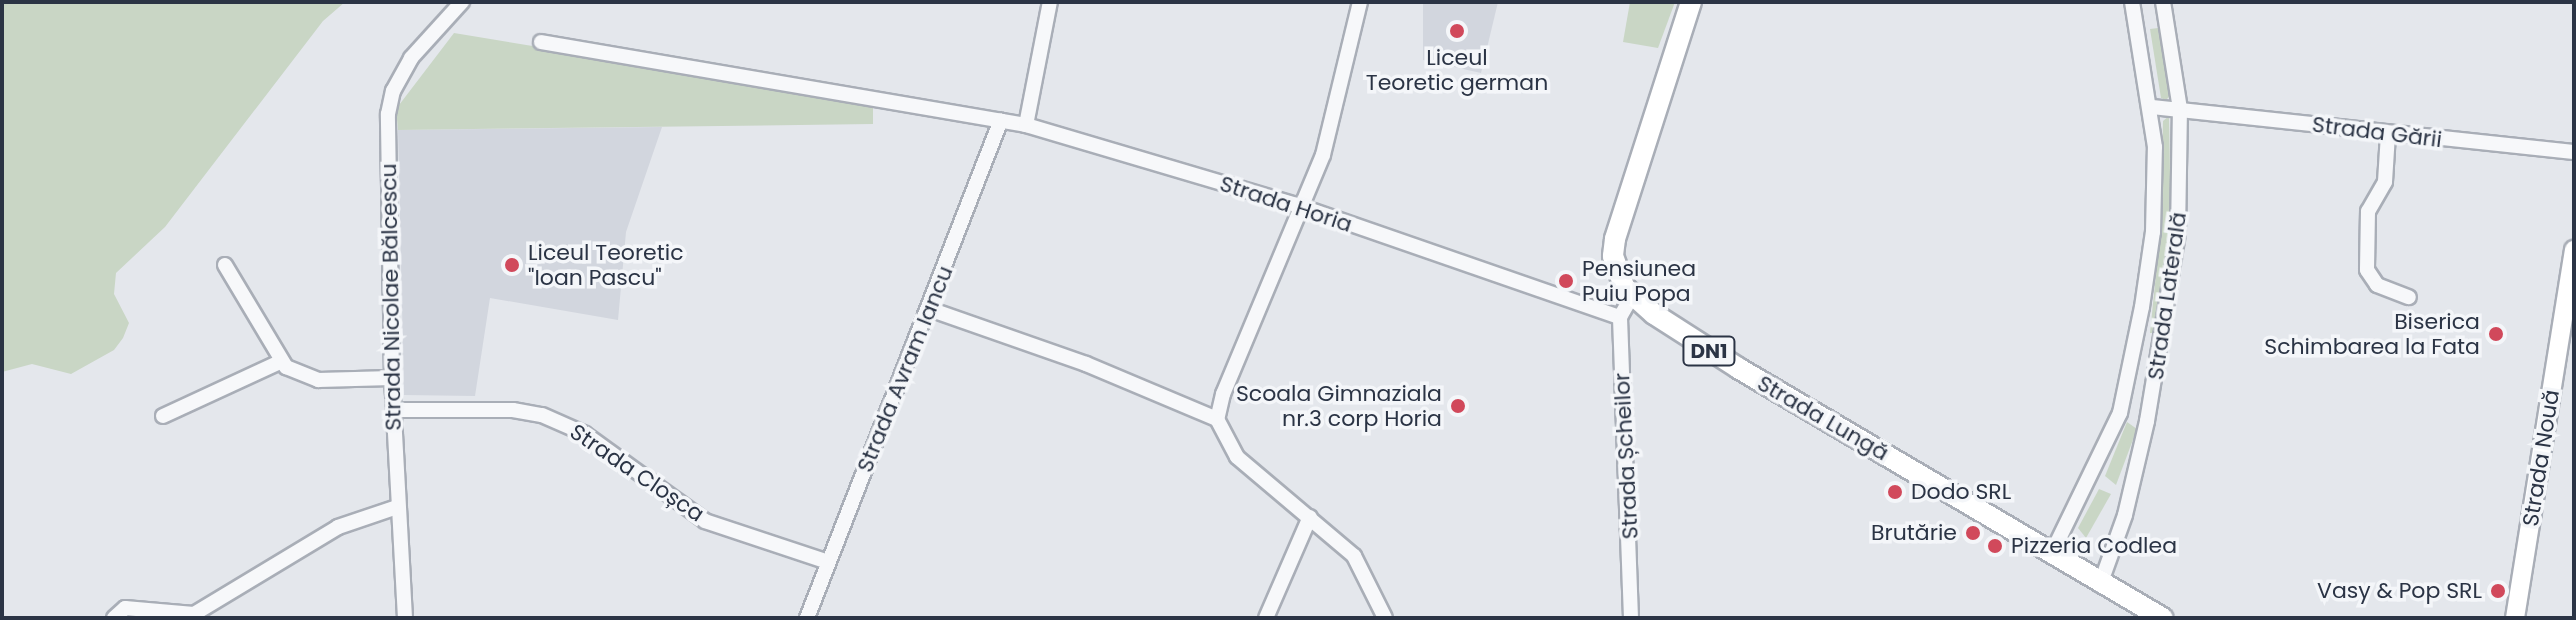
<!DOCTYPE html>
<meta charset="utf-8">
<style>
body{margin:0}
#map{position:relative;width:2576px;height:620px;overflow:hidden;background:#e4e7ec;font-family:Poppins,sans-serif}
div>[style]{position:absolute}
.built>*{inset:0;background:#d2d6de}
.green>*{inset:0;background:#c9d6c5}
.roads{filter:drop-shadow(2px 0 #a9aeb7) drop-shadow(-2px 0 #a9aeb7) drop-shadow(0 2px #a9aeb7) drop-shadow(0 -2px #a9aeb7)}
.minor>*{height:14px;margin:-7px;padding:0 7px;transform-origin:7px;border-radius:7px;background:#f7f8fa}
.major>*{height:18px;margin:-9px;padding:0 9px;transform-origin:9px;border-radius:9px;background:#fff}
.highway>*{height:20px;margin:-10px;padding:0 10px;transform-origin:10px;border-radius:10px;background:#fff}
.dots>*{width:22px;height:22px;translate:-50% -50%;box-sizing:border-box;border:4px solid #f4f6f9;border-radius:50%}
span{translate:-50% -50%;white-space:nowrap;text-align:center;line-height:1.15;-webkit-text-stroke:7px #f4f6f9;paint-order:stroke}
.shield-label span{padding:2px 6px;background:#f4f6f9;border:2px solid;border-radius:6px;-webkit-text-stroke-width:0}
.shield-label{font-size:20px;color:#2b3445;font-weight:700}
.poi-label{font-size:22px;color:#2b3445}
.left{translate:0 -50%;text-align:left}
.right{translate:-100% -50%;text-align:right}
.street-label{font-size:22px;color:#2b3445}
.frame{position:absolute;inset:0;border:4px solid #2b3445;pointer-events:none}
</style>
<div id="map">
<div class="built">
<i style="clip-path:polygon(1423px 2px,1498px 2px,1481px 73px,1423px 60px)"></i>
<i style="clip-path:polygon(662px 127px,626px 232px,618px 320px,490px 298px,475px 396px,404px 395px,398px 130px)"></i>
</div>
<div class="green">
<i style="clip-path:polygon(2px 2px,345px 2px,323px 21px,165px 227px,116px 273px,114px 294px,129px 323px,123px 338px,114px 350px,71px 374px,32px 364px,2px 372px)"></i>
<i style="clip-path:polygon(1630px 2px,1675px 2px,1658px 48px,1623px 42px)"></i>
<i style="clip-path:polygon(2158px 28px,2170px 96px,2166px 100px,2161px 98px,2150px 29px)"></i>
<i style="clip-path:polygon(454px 33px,873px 102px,873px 124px,398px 130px,396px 109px)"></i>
<i style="clip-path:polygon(2169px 116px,2171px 228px,2157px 333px,2150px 333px,2161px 225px,2163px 121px)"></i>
<i style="clip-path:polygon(2127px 422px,2137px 429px,2116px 485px,2105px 476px)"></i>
<i style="clip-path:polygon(2099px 489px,2111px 494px,2086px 538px,2078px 528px)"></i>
</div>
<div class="roads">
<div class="minor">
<i style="left:1360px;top:2px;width:157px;rotate:103.6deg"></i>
<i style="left:1323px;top:155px;width:259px;rotate:112.7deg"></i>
<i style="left:1223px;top:394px;width:26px;rotate:103deg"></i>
<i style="left:1217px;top:419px;width:43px;rotate:62.2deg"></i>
<i style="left:1237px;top:457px;width:153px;rotate:40.2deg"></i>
<i style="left:1354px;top:556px;width:69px;rotate:63.4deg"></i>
<i style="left:541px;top:42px;width:492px;rotate:9.7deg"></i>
<i style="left:1026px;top:125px;width:282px;rotate:16.5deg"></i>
<i style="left:1296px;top:205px;width:343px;rotate:19.1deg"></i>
<i style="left:2152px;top:107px;width:424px;rotate:6.1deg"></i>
<i style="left:1026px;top:125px;width:125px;rotate:-79deg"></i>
<i style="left:2388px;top:134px;width:48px;rotate:93.6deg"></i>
<i style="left:2385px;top:182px;width:34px;rotate:120deg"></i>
<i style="left:2368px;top:211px;width:59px;rotate:91deg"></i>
<i style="left:2367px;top:270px;width:18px;rotate:56deg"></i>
<i style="left:2377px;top:285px;width:34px;rotate:21deg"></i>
<i style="left:225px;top:265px;width:119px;rotate:59.1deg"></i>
<i style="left:286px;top:367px;width:35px;rotate:22deg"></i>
<i style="left:318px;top:380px;width:74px;rotate:-1.5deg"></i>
<i style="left:929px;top:309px;width:166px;rotate:19.3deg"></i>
<i style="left:1086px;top:364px;width:142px;rotate:22.8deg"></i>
<i style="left:394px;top:410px;width:119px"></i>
<i style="left:513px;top:410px;width:29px;rotate:10deg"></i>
<i style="left:542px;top:415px;width:47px;rotate:23.8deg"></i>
<i style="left:585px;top:434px;width:148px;rotate:35.9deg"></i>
<i style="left:705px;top:521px;width:130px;rotate:18.4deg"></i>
<i style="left:163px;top:416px;width:129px;rotate:-24.8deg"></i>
<i style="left:2052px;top:553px;width:156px;rotate:-64.1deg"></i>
<i style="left:2120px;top:413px;width:108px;rotate:-78.3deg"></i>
<i style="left:2142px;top:307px;width:76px;rotate:-81.7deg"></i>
<i style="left:2153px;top:232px;width:85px;rotate:-88.7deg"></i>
<i style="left:2155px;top:147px;width:147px;rotate:-99deg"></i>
<i style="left:2100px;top:585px;width:74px;rotate:-70.3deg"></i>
<i style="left:2125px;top:515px;width:97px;rotate:-76.8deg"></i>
<i style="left:2147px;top:421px;width:190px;rotate:-80.6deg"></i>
<i style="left:2178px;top:234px;width:125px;rotate:-89.1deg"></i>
<i style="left:2180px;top:109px;width:108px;rotate:-99deg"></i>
<i style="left:114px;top:618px;width:15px;rotate:-42deg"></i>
<i style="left:125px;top:608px;width:69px;rotate:5deg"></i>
<i style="left:194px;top:614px;width:168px;rotate:-31.1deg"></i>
<i style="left:338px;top:527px;width:62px;rotate:-18.7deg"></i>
<i style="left:405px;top:618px;width:240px;rotate:-93.1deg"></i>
<i style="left:392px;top:378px;width:264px;rotate:-90.9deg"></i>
<i style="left:388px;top:114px;width:24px;rotate:-78deg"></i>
<i style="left:393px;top:91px;width:38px;rotate:-61deg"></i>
<i style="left:411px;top:58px;width:76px;rotate:-47.7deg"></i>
<i style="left:807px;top:618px;width:534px;rotate:-68.72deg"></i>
<i style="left:1266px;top:618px;width:110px;rotate:-66.5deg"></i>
<i style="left:1631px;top:618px;width:301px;rotate:-92.1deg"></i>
<i style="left:1620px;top:317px;width:24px;rotate:-60deg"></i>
</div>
<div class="major">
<i style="left:2515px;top:618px;width:373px;rotate:-80.9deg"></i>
</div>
<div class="highway">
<i style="left:1691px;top:2px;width:249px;rotate:107.8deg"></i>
<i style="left:1615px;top:239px;width:17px;rotate:97deg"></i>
<i style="left:1613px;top:256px;width:33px;rotate:70deg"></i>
<i style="left:1624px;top:287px;width:40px;rotate:42deg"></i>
<i style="left:1654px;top:314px;width:100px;rotate:32.7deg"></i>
<i style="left:1738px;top:368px;width:493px;rotate:30.5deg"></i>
</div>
</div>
<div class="dots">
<i style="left:1457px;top:31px;background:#d1495b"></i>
<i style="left:512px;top:265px;background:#d1495b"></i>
<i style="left:1566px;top:281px;background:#d1495b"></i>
<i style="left:2496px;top:334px;background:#d1495b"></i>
<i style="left:1458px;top:406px;background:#d1495b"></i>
<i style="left:1895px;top:492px;background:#d1495b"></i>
<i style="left:1973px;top:533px;background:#d1495b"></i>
<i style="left:1995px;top:546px;background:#d1495b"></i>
<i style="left:2498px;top:591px;background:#d1495b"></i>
</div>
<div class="shield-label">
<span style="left:1709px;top:351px">DN1</span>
</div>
<div class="poi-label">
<span style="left:1457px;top:70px">Liceul<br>Teoretic german</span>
<span class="left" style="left:528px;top:265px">Liceul Teoretic<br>"Ioan Pascu"</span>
<span class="left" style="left:1582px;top:281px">Pensiunea<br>Puiu Popa</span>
<span class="right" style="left:2480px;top:334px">Biserica<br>Schimbarea la Fata</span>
<span class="right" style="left:1442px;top:406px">Scoala Gimnaziala<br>nr.3 corp Horia</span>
<span class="left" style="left:1911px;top:492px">Dodo SRL</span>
<span class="right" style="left:1957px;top:533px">Brutărie</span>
<span class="left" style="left:2011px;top:546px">Pizzeria Codlea</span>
<span class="right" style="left:2482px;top:591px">Vasy &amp; Pop SRL</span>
</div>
<div class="street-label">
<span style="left:2377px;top:132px;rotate:7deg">Strada Gării</span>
<span style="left:1286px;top:204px;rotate:18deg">Strada Horia</span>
<span style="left:2167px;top:296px;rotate:-82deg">Strada Laterală</span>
<span style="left:391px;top:297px;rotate:-91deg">Strada Nicolae Bălcescu</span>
<span style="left:905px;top:369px;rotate:-68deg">Strada Avram Iancu</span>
<span style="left:1823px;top:418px;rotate:30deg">Strada Lungă</span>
<span style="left:1626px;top:456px;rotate:-93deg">Strada Șcheilor</span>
<span style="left:2541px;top:458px;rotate:-81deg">Strada Nouă</span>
<span style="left:637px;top:473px;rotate:34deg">Strada Cloșca</span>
</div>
<div class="frame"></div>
</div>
